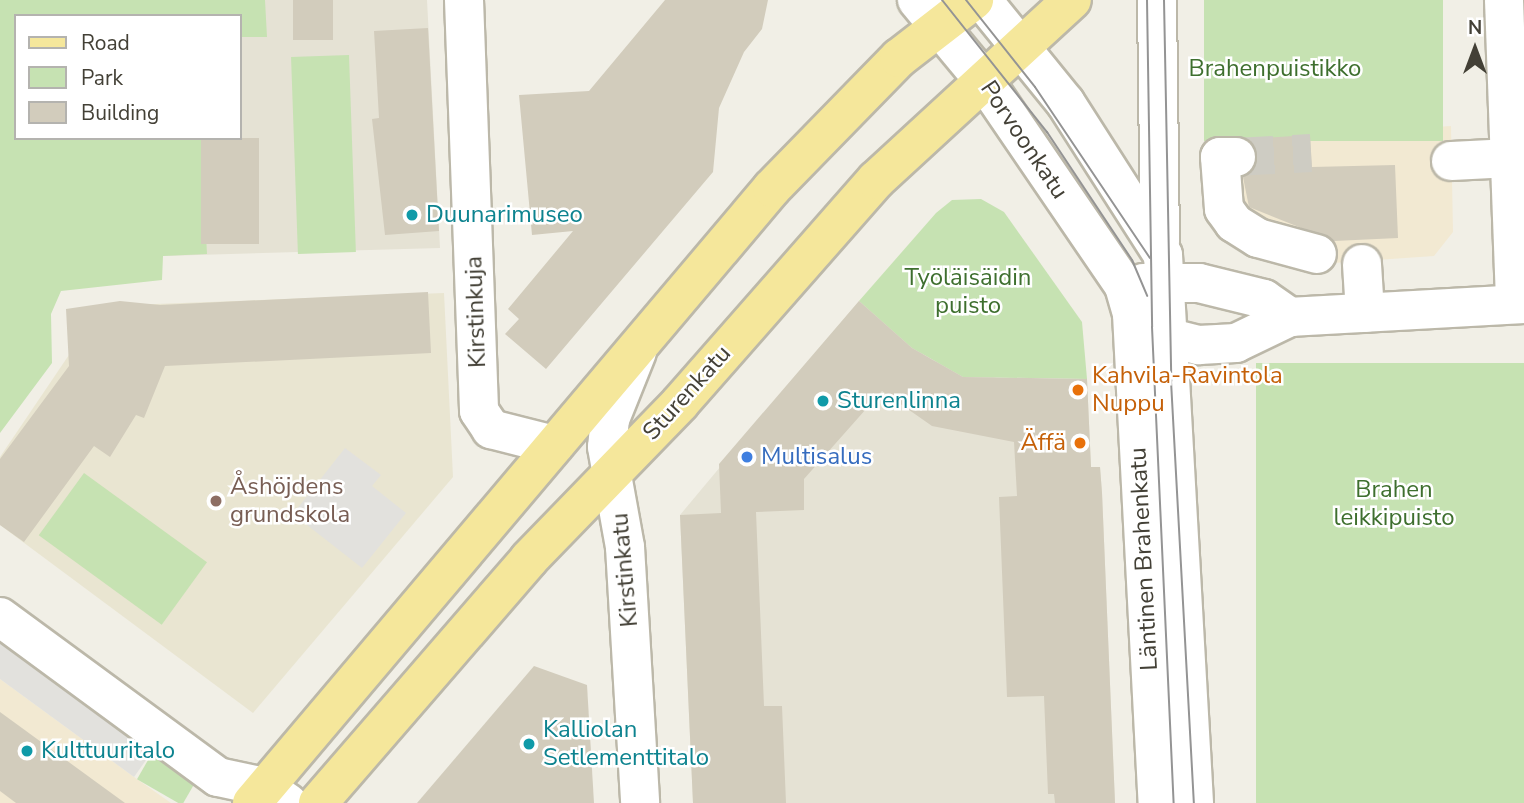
<!DOCTYPE html>
<meta charset="utf-8">
<style>
body{margin:0}
#map{position:relative;width:1524px;height:803px;overflow:hidden;background:#f1efe6;font-family:"Nunito Sans",sans-serif}
div>[style]{position:absolute}
.residential>*{inset:0;background:#e5e2d4}
.commercial>*{inset:0;background:#f2e9d2}
.education>*{inset:0;background:#e9e5d1}
.green>*{inset:0;background:#c6e2b2;transform-origin:0 0}
.parking>*{inset:0;background:#e2e1dd}
.building>*{inset:0;background:#d2ccbc;transform-origin:0 0}
.minor-tunnel>*{height:38px;margin-top:-19px;transform-origin:0;background:repeating-linear-gradient(90deg,#ceccc3 0 38px,transparent 0 57px)}
.roads{filter:drop-shadow(2px 0 #bcb8a9) drop-shadow(-2px 0 #bcb8a9) drop-shadow(0 2px #bcb8a9) drop-shadow(0 -2px #bcb8a9)}
.minor>*{height:38px;margin:-19px;padding:0 19px;transform-origin:19px;border-radius:19px;background:#fff}
.major>*{height:38px;margin:-19px;padding:0 19px;transform-origin:19px;border-radius:19px;background:#f5e79b}
.tram>*{height:2px;margin:-1px;padding:0 1px;transform-origin:1px;border-radius:1px;background:#949494}
.dots>*{width:19px;height:19px;translate:-50% -50%;box-sizing:border-box;border:4px solid #fff;border-radius:50%}
span{translate:-50% -50%;white-space:nowrap;text-align:center;line-height:1.15;-webkit-text-stroke:5px #fff;paint-order:stroke}
.park-label{font-size:24px;color:#3e6f2e}
.street-label{font-size:24px;color:#434036}
.culture-label{font-size:24px;color:#0d838f}
.left{translate:0 -50%;text-align:left}
.food-label{font-size:24px;color:#c56008}
.right{translate:-100% -50%;text-align:right}
.shop-label{font-size:24px;color:#366cbe}
.education-label{font-size:24px;color:#785e54}
.legend{position:absolute;left:14px;top:14px;width:228px;height:126px;box-sizing:border-box;background:#fff;border:2px solid #b4b3af;margin:0;padding:9px 12px;list-style:none;font-size:21px;color:#434036}
.legend li{display:flex;align-items:center;gap:14px;height:35px}
.legend b{width:35px;border:2px solid #b4b3af}
.north{position:absolute;left:1440px;top:14px;width:70px;height:70px;-webkit-text-stroke:5px #fff;paint-order:stroke;rotate:0deg;font-size:19px;font-weight:700;line-height:28px;text-align:center;color:#434036}
.north::after{content:'';display:block;margin:auto;width:24px;height:32px;background:#434036;clip-path:polygon(50% 0,100% 100%,50% 72%,0 100%)}
</style>
<div id="map">
<div class="residential">
<i style="clip-path:polygon(151px 0,427px 0,440px 248px,163px 256px,157px 138px,240px 138px,240px 16px)"></i>
<i style="clip-path:polygon(859px 301px,930px 360px,1012px 382px,1087px 379px,1091px 467px,1100px 467px,1102px 492px,1115px 803px,693px 803px,680px 515px)"></i>
</div>
<div class="commercial">
<i style="clip-path:polygon(1451px 126px,1453px 232px,1434px 256px,1304px 265px,1209px 214px,1205px 141px)"></i>
<i style="clip-path:polygon(0 679px,134px 777px,171px 803px,0 803px)"></i>
</div>
<div class="education">
<i style="clip-path:polygon(444px 293px,453px 477px,253px 713px,0 525px,0 457px,102px 306px)"></i>
</div>
<div class="green">
<i style="clip-path:polygon(0 0,265px 0,267px 37px,240px 37px,240px 16px,16px 16px,16px 138px,201px 138px,207px 254px,163px 256px,162px 280px,61px 291px,51px 314px,52px 363px,0 433px)"></i>
<i style="left:1204px;top:0;width:239px;height:141px"></i>
<i style="left:349px;top:55px;width:197px;height:58px;rotate:88deg"></i>
<i style="clip-path:polygon(981px 199px,1004px 212px,1082px 322px,1087px 379px,963px 377px,912px 348px,859px 301px,936px 213px,952px 200px)"></i>
<i style="left:1524px;top:363px;width:440px;height:268px;rotate:90deg"></i>
<i style="left:84px;top:473px;width:152px;height:77px;rotate:36deg"></i>
<i style="left:155px;top:748px;width:52px;height:36px;rotate:30deg"></i>
</div>
<div class="parking">
<i style="clip-path:polygon(345px 448px,381px 475px,372px 486px,406px 513px,362px 568px,293px 514px)"></i>
<i style="clip-path:polygon(0 617px,163px 736px,134px 777px,0 679px)"></i>
</div>
<div class="building">
<i style="left:293px;top:0;width:40px;height:40px"></i>
<i style="clip-path:polygon(665px 0,768px 0,762px 29px,744px 52px,719px 108px,713px 172px,546px 369px,505px 334px,519px 319px,508px 309px,573px 231px,532px 235px,519px 95px,589px 91px)"></i>
<i style="clip-path:polygon(428px 28px,439px 231px,385px 235px,372px 119px,379px 118px,374px 31px)"></i>
<i style="clip-path:polygon(1310px 135px,1312px 167px,1395px 165px,1398px 238px,1334px 241px,1249px 207px,1243px 177px,1258px 156px,1248px 139px)"></i>
<i style="left:201px;top:138px;width:58px;height:106px"></i>
<i style="clip-path:polygon(428px 292px,431px 353px,165px 366px,144px 418px,136px 415px,110px 457px,94px 446px,24px 542px,0 525px,0 459px,69px 366px,66px 309px,120px 301px,160px 305px)"></i>
<i style="clip-path:polygon(859px 301px,912px 348px,963px 377px,1087px 379px,1091px 467px,1100px 467px,1102px 493px,1115px 803px,1055px 803px,1054px 794px,1048px 794px,1044px 696px,1007px 697px,999px 497px,1017px 496px,1014px 442px,932px 426px,882px 391px,804px 479px,804px 510px,756px 512px,764px 706px,782px 706px,786px 803px,693px 803px,680px 515px,721px 513px,719px 464px)"></i>
<i style="clip-path:polygon(534px 666px,587px 685px,594px 803px,417px 803px)"></i>
<i style="clip-path:polygon(0 712px,125px 803px,16px 803px,0 791px)"></i>
</div>
<div class="minor-tunnel">
<i style="left:1236px;top:157px;width:75px;rotate:-3.1deg"></i>
</div>
<div class="roads">
<div class="minor">
<i style="left:464px;top:0;width:411px;rotate:87.9deg"></i>
<i style="left:479px;top:411px;width:22px;rotate:56deg"></i>
<i style="left:491px;top:429px;width:65px;rotate:14.3deg"></i>
<i style="left:917px;top:0;width:107px;rotate:50.3deg"></i>
<i style="left:985px;top:82px;width:247px;rotate:55.7deg"></i>
<i style="left:1124px;top:286px;width:29px;rotate:74deg"></i>
<i style="left:1132px;top:314px;width:490px;rotate:87deg"></i>
<i style="left:982px;top:0;width:132px;rotate:50.9deg"></i>
<i style="left:1065px;top:102px;width:182px;rotate:57.4deg"></i>
<i style="left:1163px;top:255px;width:549px;rotate:86.76deg"></i>
<i style="left:1157px;top:0;width:242px;rotate:89.3deg"></i>
<i style="left:1504px;top:0;width:304px;rotate:87.9deg"></i>
<i style="left:1236px;top:157px;width:16px;rotate:180deg"></i>
<i style="left:1220px;top:157px;width:52px;rotate:85.6deg"></i>
<i style="left:1224px;top:209px;width:17px;rotate:54deg"></i>
<i style="left:1234px;top:223px;width:28px;rotate:32deg"></i>
<i style="left:1258px;top:238px;width:61px;rotate:15.2deg"></i>
<i style="left:1451px;top:161px;width:60px;rotate:-2.9deg"></i>
<i style="left:1362px;top:264px;width:49px;rotate:86.5deg"></i>
<i style="left:1143px;top:283px;width:56px"></i>
<i style="left:1199px;top:283px;width:67px;rotate:13.8deg"></i>
<i style="left:1264px;top:299px;width:32px;rotate:35deg"></i>
<i style="left:1149px;top:324px;width:25px;rotate:34deg"></i>
<i style="left:1170px;top:338px;width:30px;rotate:14deg"></i>
<i style="left:1199px;top:345px;width:37px;rotate:-3deg"></i>
<i style="left:1236px;top:343px;width:60px;rotate:-25.7deg"></i>
<i style="left:1290px;top:317px;width:234px;rotate:-3.2deg"></i>
<i style="left:637px;top:352px;width:72px;rotate:111.9deg"></i>
<i style="left:610px;top:419px;width:28px;rotate:96deg"></i>
<i style="left:607px;top:447px;width:102px;rotate:79.8deg"></i>
<i style="left:625px;top:547px;width:256px;rotate:86.6deg"></i>
<i style="left:0;top:617px;width:270px;rotate:36.3deg"></i>
<i style="left:218px;top:777px;width:48px;rotate:12deg"></i>
<i style="left:265px;top:787px;width:28px;rotate:35deg"></i>
</div>
<div class="major">
<i style="left:252px;top:803px;width:805px;rotate:-49.78deg"></i>
<i style="left:772px;top:188px;width:182px;rotate:-45.7deg"></i>
<i style="left:899px;top:58px;width:95px;rotate:-37.7deg"></i>
<i style="left:318px;top:803px;width:323px;rotate:-49.1deg"></i>
<i style="left:529px;top:559px;width:217px;rotate:-45.9deg"></i>
<i style="left:680px;top:403px;width:297px;rotate:-48.7deg"></i>
<i style="left:876px;top:180px;width:266px;rotate:-42.6deg"></i>
</div>
</div>
<div class="tram">
<i style="left:942px;top:0;width:169px;rotate:51.5deg"></i>
<i style="left:1047px;top:132px;width:154px;rotate:56.4deg"></i>
<i style="left:1132px;top:260px;width:39px;rotate:67deg"></i>
<i style="left:966px;top:0;width:111px;rotate:51.6deg"></i>
<i style="left:1035px;top:87px;width:206px;rotate:56.1deg"></i>
<i style="left:1147px;top:0;width:327px;rotate:89.1deg"></i>
<i style="left:1152px;top:327px;width:477px;rotate:87.4deg"></i>
<i style="left:1164px;top:0;width:381px;rotate:88.9deg"></i>
<i style="left:1171px;top:381px;width:423px;rotate:86.9deg"></i>
</div>
<div class="dots">
<i style="left:412px;top:215px;background:#0f9aa8"></i>
<i style="left:1078px;top:390px;background:#e8710a"></i>
<i style="left:823px;top:401px;background:#0f9aa8"></i>
<i style="left:1080px;top:443px;background:#e8710a"></i>
<i style="left:747px;top:457px;background:#3f7fe0"></i>
<i style="left:216px;top:501px;background:#8d6e63"></i>
<i style="left:529px;top:744px;background:#0f9aa8"></i>
<i style="left:27px;top:751px;background:#0f9aa8"></i>
</div>
<div class="park-label">
<span style="left:1275px;top:69px">Brahenpuistikko</span>
<span style="left:968px;top:292px">Työläisäidin<br>puisto</span>
<span style="left:1394px;top:504px">Brahen<br>leikkipuisto</span>
</div>
<div class="street-label">
<span style="left:1024px;top:140px;rotate:56deg">Porvoonkatu</span>
<span style="left:476px;top:312px;rotate:-92deg">Kirstinkuja</span>
<span style="left:687px;top:393px;rotate:-48deg">Sturenkatu</span>
<span style="left:1144px;top:559px;rotate:-93deg">Läntinen Brahenkatu</span>
<span style="left:625px;top:570px;rotate:-95deg">Kirstinkatu</span>
</div>
<div class="culture-label">
<span class="left" style="left:426px;top:215px">Duunarimuseo</span>
<span class="left" style="left:837px;top:401px">Sturenlinna</span>
<span class="left" style="left:543px;top:744px">Kalliolan<br>Setlementtitalo</span>
<span class="left" style="left:41px;top:751px">Kulttuuritalo</span>
</div>
<div class="food-label">
<span class="left" style="left:1092px;top:390px">Kahvila-Ravintola<br>Nuppu</span>
<span class="right" style="left:1066px;top:443px">Äffä</span>
</div>
<div class="shop-label">
<span class="left" style="left:761px;top:457px">Multisalus</span>
</div>
<div class="education-label">
<span class="left" style="left:230px;top:501px">Åshöjdens<br>grundskola</span>
</div>
<ul class="legend">
<li><b style="height:9px;background:#f5e79b"></b>Road</li>
<li><b style="height:19px;background:#c6e2b2"></b>Park</li>
<li><b style="height:19px;background:#d2ccbc"></b>Building</li>
</ul>
<div class="north">N</div>
</div>
